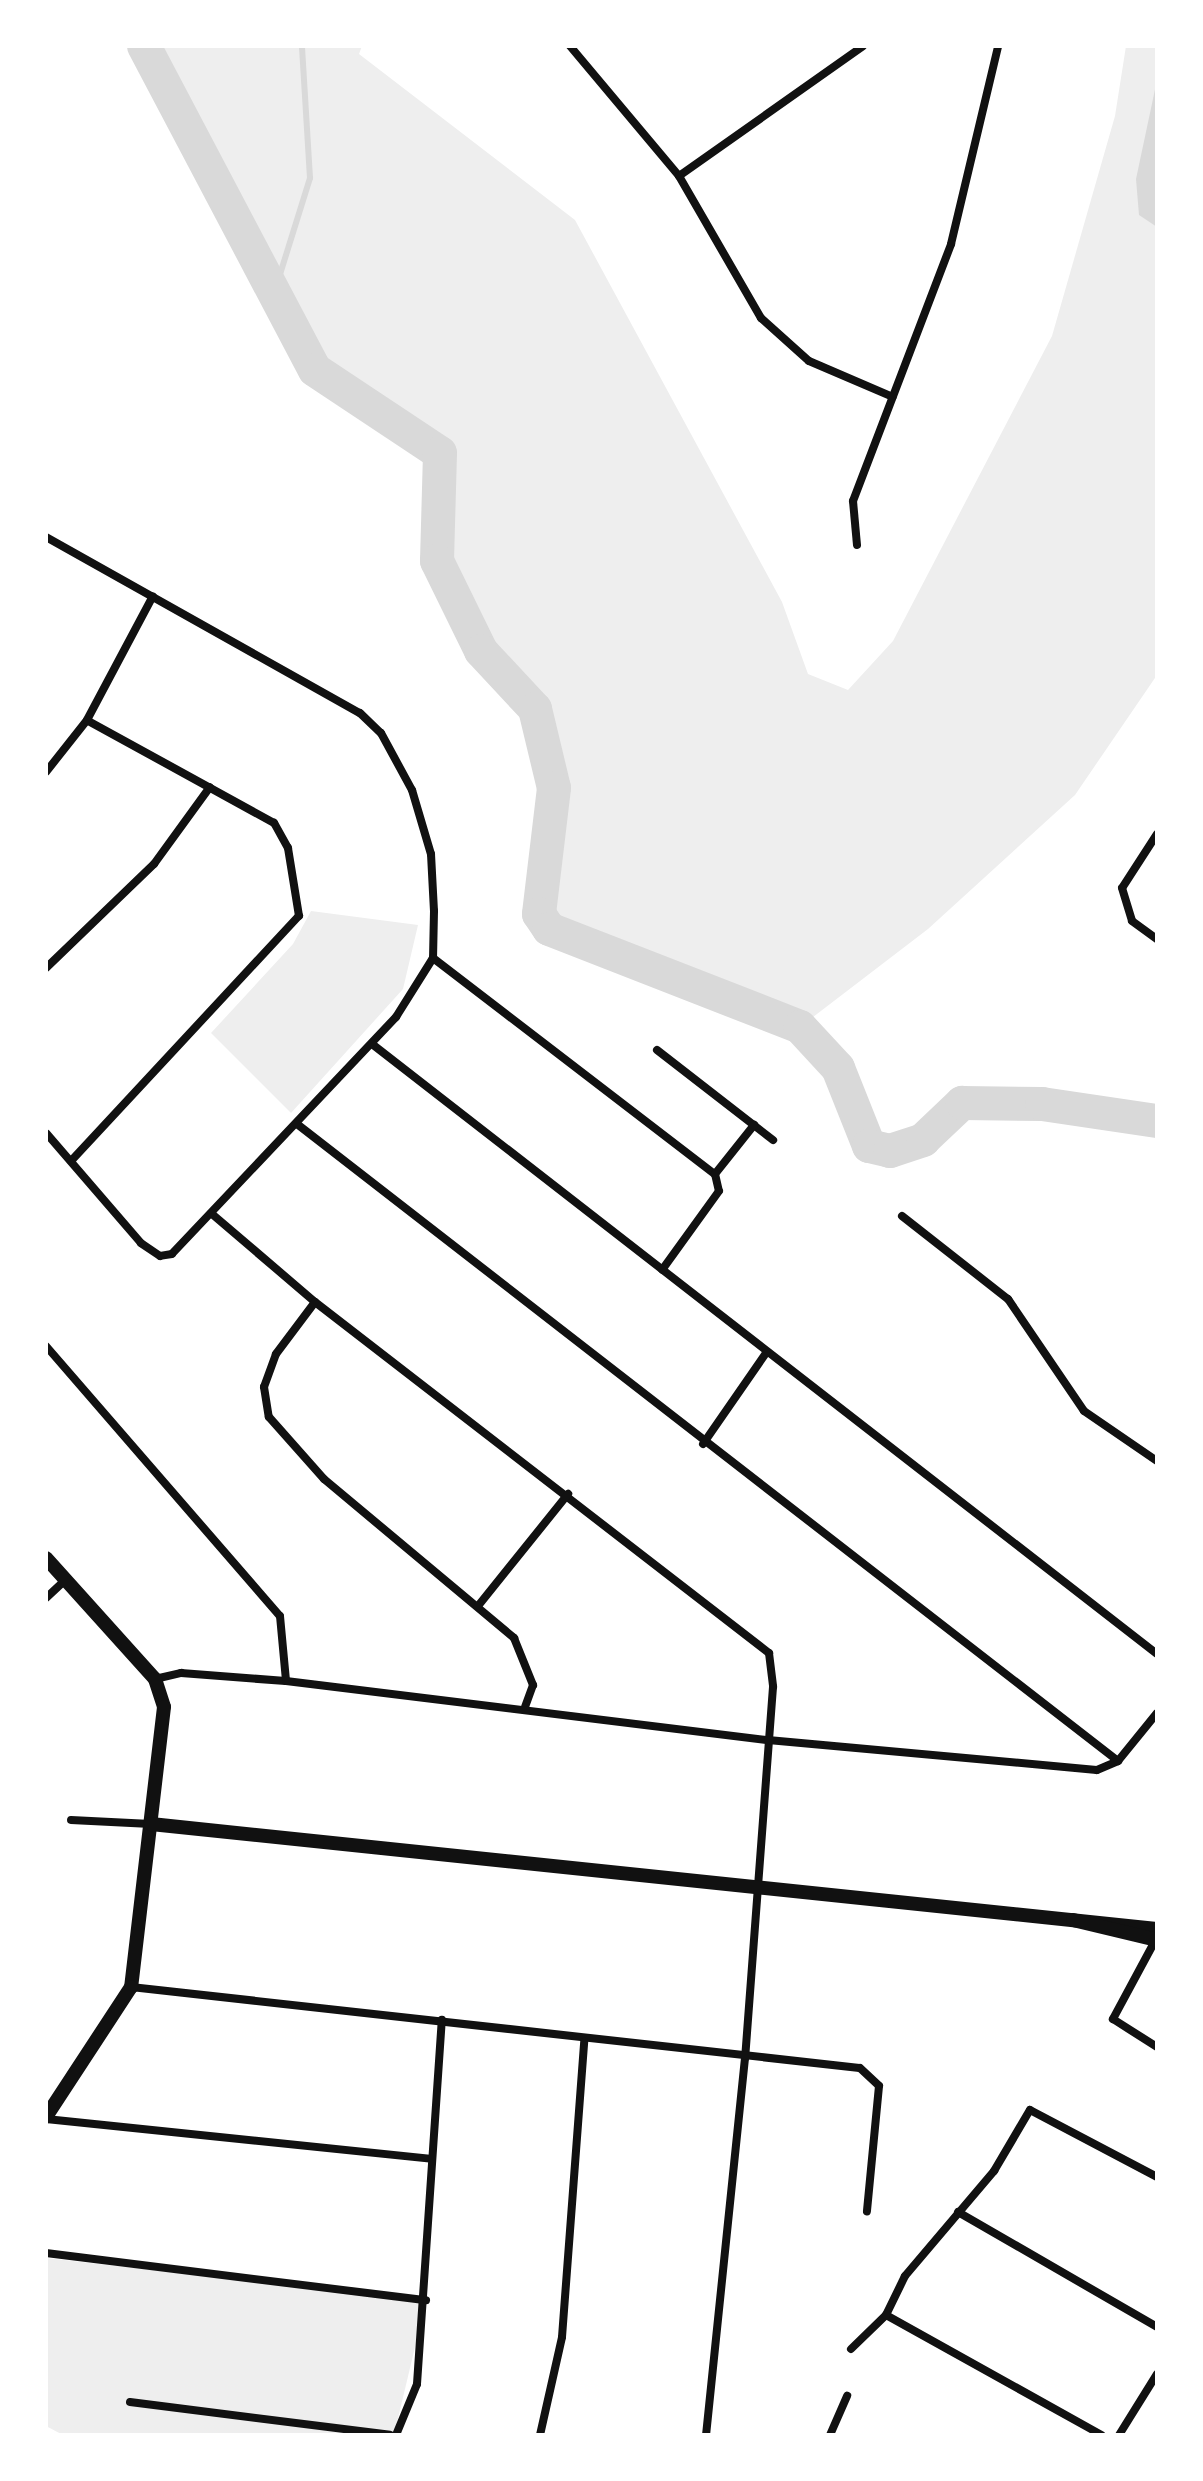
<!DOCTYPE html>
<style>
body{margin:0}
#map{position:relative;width:1203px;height:2481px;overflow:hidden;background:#fff;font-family:Rubik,sans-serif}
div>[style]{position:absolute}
.green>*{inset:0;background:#eee}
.water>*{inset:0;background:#d9d9d9}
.stream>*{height:6px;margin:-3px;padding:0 3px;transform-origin:3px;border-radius:3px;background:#d9d9d9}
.river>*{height:34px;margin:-17px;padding:0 17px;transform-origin:17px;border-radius:17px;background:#d9d9d9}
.minor>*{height:8px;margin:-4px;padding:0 4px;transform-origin:4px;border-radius:4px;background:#111}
.tertiary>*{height:14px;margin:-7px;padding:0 7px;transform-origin:7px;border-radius:7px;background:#111}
span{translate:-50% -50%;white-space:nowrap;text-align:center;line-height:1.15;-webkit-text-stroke:7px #fff;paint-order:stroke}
.frame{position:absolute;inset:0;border:48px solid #fff;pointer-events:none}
</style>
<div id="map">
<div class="green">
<i style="clip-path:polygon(144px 46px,362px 46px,359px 54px,575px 220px,782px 602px,808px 674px,848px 690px,893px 641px,1052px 336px,1115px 116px,1126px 46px,1157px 46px,1157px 675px,1075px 795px,928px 929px,800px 1027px,549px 929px,539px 914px,554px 788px,534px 709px,481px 651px,437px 561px,440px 453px,315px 370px)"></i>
<i style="clip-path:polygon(311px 911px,418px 925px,403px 989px,291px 1113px,211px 1033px,293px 944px)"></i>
<i style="clip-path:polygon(46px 2258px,426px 2301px,394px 2435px,63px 2435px,46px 2426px)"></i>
</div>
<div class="water">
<i style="clip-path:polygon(1157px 80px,1157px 227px,1139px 215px,1136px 179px)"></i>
</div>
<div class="stream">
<i style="left:272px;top:300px;width:128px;rotate:-72.7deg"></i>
<i style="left:310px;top:178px;width:132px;rotate:-93.5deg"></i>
</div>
<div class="river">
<i style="left:144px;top:46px;width:366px;rotate:62.2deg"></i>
<i style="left:315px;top:370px;width:150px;rotate:33.6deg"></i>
<i style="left:440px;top:453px;width:108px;rotate:91.6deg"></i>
<i style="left:437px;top:561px;width:100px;rotate:63.9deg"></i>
<i style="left:481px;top:651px;width:79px;rotate:47deg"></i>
<i style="left:535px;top:709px;width:81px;rotate:76.5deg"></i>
<i style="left:554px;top:788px;width:127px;rotate:96.8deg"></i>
<i style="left:539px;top:914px;width:18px;rotate:56deg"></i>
<i style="left:549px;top:929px;width:269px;rotate:21.3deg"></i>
<i style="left:800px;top:1027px;width:56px;rotate:47.2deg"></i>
<i style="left:838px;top:1068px;width:84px;rotate:68.3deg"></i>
<i style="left:869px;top:1146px;width:22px;rotate:13deg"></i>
<i style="left:890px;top:1151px;width:35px;rotate:-18deg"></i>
<i style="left:923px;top:1140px;width:54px;rotate:-43.5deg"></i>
<i style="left:962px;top:1103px;width:80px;rotate:0.7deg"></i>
<i style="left:1042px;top:1104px;width:116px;rotate:8.4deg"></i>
</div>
<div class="minor">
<i style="left:570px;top:46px;width:170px;rotate:50deg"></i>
<i style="left:679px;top:176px;width:164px;rotate:60deg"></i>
<i style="left:761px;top:318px;width:64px;rotate:41.9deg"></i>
<i style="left:809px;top:361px;width:91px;rotate:23.2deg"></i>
<i style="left:679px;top:176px;width:225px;rotate:-35.2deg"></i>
<i style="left:46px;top:537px;width:360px;rotate:29.3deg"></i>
<i style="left:360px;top:713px;width:29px;rotate:44deg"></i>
<i style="left:381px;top:733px;width:65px;rotate:61.5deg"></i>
<i style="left:412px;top:790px;width:67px;rotate:73.5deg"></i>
<i style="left:431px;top:854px;width:57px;rotate:87deg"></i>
<i style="left:434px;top:911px;width:47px;rotate:91.2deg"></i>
<i style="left:433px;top:958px;width:70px;rotate:122.1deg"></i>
<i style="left:396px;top:1017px;width:326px;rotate:133.4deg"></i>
<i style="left:172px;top:1254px;width:12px;rotate:171deg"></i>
<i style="left:160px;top:1256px;width:23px;rotate:-146deg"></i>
<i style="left:141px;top:1243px;width:145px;rotate:-130.8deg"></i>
<i style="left:857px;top:545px;width:44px;rotate:-95.2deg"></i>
<i style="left:853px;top:501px;width:275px;rotate:-69.1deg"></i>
<i style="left:951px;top:244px;width:204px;rotate:-76.6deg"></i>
<i style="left:46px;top:772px;width:66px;rotate:-51.7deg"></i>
<i style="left:87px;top:720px;width:140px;rotate:-62deg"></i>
<i style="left:1157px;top:834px;width:64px;rotate:122.9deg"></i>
<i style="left:1122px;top:888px;width:34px;rotate:73deg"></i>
<i style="left:1132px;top:921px;width:31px;rotate:36deg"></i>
<i style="left:433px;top:958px;width:355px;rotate:37.5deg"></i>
<i style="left:715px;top:1174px;width:17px;rotate:77deg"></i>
<i style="left:719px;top:1191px;width:97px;rotate:125.8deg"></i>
<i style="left:46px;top:968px;width:150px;rotate:-43.9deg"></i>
<i style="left:154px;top:864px;width:95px;rotate:-54deg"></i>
<i style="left:372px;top:1044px;width:994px;rotate:37.85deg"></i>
<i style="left:657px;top:1050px;width:147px;rotate:37.8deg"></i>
<i style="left:297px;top:1124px;width:1039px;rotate:37.81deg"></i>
<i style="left:71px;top:1161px;width:335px;rotate:-47.1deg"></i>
<i style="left:299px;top:916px;width:69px;rotate:-99.2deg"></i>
<i style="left:288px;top:848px;width:29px;rotate:-119deg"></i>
<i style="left:274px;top:823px;width:213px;rotate:-151.2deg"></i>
<i style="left:715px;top:1174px;width:63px;rotate:-51.5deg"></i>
<i style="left:212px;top:1214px;width:135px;rotate:40.5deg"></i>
<i style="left:315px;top:1302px;width:574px;rotate:37.71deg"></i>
<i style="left:769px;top:1653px;width:34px;rotate:83deg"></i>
<i style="left:773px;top:1687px;width:372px;rotate:94.3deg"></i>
<i style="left:745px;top:2058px;width:379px;rotate:95.9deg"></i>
<i style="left:902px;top:1216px;width:135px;rotate:38.1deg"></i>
<i style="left:1008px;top:1299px;width:135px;rotate:55.8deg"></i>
<i style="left:1084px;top:1411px;width:88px;rotate:34.4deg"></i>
<i style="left:315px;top:1302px;width:65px;rotate:126.9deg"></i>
<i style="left:276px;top:1354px;width:35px;rotate:110deg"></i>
<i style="left:264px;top:1387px;width:30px;rotate:81deg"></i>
<i style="left:269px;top:1417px;width:83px;rotate:48.4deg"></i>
<i style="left:324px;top:1479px;width:248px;rotate:39.9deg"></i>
<i style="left:514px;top:1638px;width:51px;rotate:68deg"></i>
<i style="left:533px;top:1685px;width:23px;rotate:110deg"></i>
<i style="left:46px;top:1346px;width:357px;rotate:49.1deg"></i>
<i style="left:280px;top:1616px;width:65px;rotate:84.7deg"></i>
<i style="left:703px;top:1444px;width:111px;rotate:-55.3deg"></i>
<i style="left:46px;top:1598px;width:26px;rotate:-43deg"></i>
<i style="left:478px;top:1606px;width:144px;rotate:-51.2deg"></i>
<i style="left:155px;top:1679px;width:27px;rotate:-13deg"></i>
<i style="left:181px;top:1673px;width:105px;rotate:4.4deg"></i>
<i style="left:286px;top:1681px;width:486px;rotate:7deg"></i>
<i style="left:768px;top:1740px;width:330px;rotate:5.2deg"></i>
<i style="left:1097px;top:1770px;width:23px;rotate:-23deg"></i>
<i style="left:1118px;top:1761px;width:62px;rotate:-50.9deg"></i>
<i style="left:71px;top:1820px;width:80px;rotate:2.9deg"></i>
<i style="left:1156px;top:1939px;width:91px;rotate:118.3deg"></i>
<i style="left:1113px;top:2019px;width:52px;rotate:32.5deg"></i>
<i style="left:131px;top:1987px;width:733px;rotate:6.34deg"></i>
<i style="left:860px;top:2068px;width:26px;rotate:43deg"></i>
<i style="left:879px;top:2086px;width:126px;rotate:95.5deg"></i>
<i style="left:46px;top:2119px;width:388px;rotate:5.9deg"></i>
<i style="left:958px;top:2212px;width:230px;rotate:30deg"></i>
<i style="left:46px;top:2253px;width:383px;rotate:7.1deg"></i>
<i style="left:886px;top:2315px;width:247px;rotate:29.1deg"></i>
<i style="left:851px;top:2349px;width:49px;rotate:-44.2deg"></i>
<i style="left:886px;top:2315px;width:43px;rotate:-64deg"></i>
<i style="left:905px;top:2276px;width:138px;rotate:-49.7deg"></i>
<i style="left:994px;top:2171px;width:71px;rotate:-59.5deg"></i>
<i style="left:1030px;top:2110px;width:144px;rotate:27.8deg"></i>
<i style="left:130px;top:2402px;width:262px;rotate:7.2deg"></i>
<i style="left:396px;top:2435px;width:55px;rotate:-67.6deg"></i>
<i style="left:417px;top:2384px;width:365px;rotate:-86.1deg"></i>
<i style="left:540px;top:2435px;width:100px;rotate:-77.3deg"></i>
<i style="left:562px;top:2337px;width:296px;rotate:-85.7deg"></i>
<i style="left:830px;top:2435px;width:43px;rotate:-66.4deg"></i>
<i style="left:1119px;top:2435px;width:72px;rotate:-58.1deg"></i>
</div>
<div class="tertiary">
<i style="left:46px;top:1558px;width:163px;rotate:48deg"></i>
<i style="left:155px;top:1679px;width:29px;rotate:72deg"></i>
<i style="left:164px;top:1707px;width:282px;rotate:96.7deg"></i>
<i style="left:131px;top:1987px;width:155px;rotate:123.2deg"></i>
<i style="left:151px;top:1824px;width:1011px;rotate:5.96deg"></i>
<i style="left:1073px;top:1920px;width:86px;rotate:13.4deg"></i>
</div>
<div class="frame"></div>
</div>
